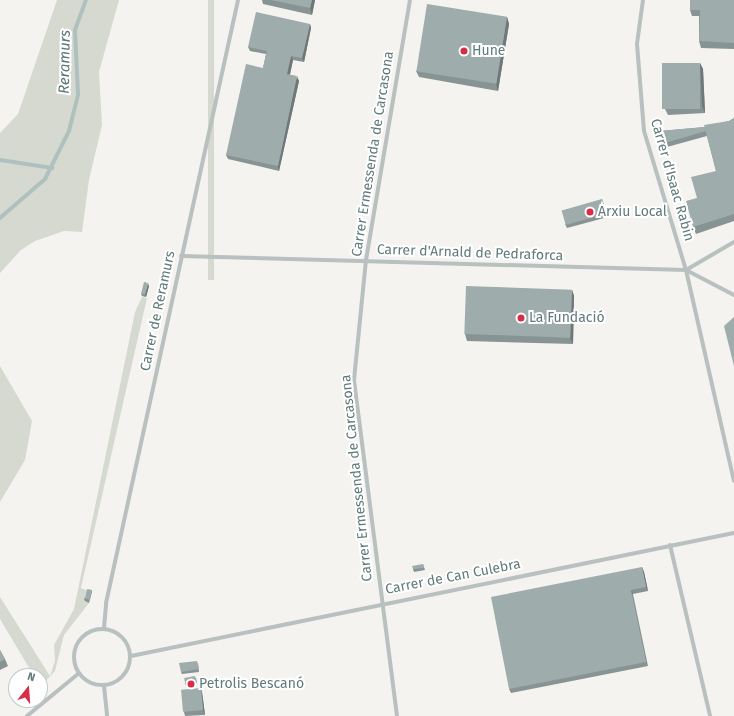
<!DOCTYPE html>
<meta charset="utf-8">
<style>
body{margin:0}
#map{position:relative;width:734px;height:716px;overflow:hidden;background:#f4f3f0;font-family:"Fira Sans",sans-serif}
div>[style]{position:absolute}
.green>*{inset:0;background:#d6d9d0;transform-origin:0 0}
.stream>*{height:4px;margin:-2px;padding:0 2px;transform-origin:2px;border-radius:2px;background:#afc1bf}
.street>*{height:4px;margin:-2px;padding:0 2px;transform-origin:2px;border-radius:2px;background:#b8c0c0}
.street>.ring{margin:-2px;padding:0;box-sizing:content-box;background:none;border:4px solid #b8c0c0;border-radius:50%}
.wall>*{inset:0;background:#889494}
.shaded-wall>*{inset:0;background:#6f7878;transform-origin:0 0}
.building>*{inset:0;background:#9eacac;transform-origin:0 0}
.dots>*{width:11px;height:11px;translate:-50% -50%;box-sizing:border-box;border:2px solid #fff;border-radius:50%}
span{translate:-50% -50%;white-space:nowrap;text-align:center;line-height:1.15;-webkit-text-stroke:4px #fff;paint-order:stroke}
.poi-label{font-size:14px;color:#617a7a}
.left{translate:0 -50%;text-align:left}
.street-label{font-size:14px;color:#617a7a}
.water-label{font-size:15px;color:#5b7673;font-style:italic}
.north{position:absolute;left:8px;top:668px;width:40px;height:40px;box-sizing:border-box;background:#fff;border:1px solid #c0caca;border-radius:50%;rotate:17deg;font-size:11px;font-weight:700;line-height:16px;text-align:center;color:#617a7a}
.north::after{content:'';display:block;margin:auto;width:14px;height:18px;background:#d82d49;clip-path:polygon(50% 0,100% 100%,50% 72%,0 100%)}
</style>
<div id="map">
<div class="green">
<i style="clip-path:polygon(57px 0,119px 0,99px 72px,102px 125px,89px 180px,82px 232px,64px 231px,35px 241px,21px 250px,0 273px,0 133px,18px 114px)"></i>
<i style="left:208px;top:0;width:6px;height:280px"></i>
<i style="clip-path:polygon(142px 297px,147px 298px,81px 588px,88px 591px,89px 603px,64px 635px,55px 671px,40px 687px,40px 676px,34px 676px,0 619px,0 597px,50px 676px,55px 661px,54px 645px,74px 609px,135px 312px)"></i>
<i style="clip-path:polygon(0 366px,32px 421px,25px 460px,0 502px)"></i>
</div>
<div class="stream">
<i style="left:0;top:160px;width:53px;rotate:8.7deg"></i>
<i style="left:0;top:218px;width:60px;rotate:-40.9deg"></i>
<i style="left:45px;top:179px;width:54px;rotate:-63.4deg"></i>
<i style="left:69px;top:131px;width:38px;rotate:-76deg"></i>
<i style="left:78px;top:94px;width:64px;rotate:-92.7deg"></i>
<i style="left:75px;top:30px;width:32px;rotate:-70deg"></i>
</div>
<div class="street">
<i style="left:643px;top:0;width:44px;rotate:97.8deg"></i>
<i style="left:637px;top:44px;width:87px;rotate:85.4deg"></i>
<i style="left:644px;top:131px;width:145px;rotate:73.2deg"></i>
<i style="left:686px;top:270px;width:216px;rotate:77.2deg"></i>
<i style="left:181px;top:256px;width:505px;rotate:1.59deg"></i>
<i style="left:686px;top:270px;width:54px;rotate:27.5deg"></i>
<i style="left:686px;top:270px;width:56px;rotate:-30.3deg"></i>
<i style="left:670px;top:545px;width:176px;rotate:76.8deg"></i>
<i style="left:104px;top:628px;width:25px;rotate:-85deg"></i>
<i style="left:106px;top:603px;width:617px;rotate:-77.65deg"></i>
<i class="ring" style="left:74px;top:629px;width:52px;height:52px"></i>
<i style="left:131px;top:656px;width:615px;rotate:-11.53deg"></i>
<i style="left:104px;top:686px;width:30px;rotate:84deg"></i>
<i style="left:27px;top:716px;width:66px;rotate:-39.5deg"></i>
<i style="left:397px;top:716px;width:339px;rotate:-97.3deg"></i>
<i style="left:354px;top:380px;width:121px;rotate:-84.3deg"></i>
<i style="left:366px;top:260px;width:264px;rotate:-80.4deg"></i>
</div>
<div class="wall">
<i style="clip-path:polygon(262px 0,315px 0,312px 15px,263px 4px)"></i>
<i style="clip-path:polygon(734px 0,734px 49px,701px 48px,699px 41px,699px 16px,692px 16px,690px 10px)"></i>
<i style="clip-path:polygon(507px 17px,509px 24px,498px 91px,419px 77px,416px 71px)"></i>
<i style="clip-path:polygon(310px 24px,311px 28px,304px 62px,293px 60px,290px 75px,299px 81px,279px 171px,228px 159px,226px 155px,263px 68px,266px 54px,250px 51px,248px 47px)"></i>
<i style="clip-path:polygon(700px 63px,703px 69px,705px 113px,668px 115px,665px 109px)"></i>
<i style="clip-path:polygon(734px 118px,734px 221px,696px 234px,693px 227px,697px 198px,716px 171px,707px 136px,667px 147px,660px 131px,705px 127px,729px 121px)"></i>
<i style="clip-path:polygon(602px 199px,608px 217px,567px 228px,565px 224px)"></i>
<i style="clip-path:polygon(149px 286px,146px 297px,142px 296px,141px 294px)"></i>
<i style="clip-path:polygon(572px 290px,574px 296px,573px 344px,467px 341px,465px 334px)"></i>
<i style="clip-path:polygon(423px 564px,425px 570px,414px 572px,413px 569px)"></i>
<i style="clip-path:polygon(642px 567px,644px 572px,648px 591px,633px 594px,648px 666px,511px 693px,509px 689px)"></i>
<i style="clip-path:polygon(92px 590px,92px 592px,89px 603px,85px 601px,84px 599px)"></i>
<i style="clip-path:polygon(0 650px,5px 659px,8px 666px,0 670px)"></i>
<i style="clip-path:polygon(198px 663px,199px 672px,182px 674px,181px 672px)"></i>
<i style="clip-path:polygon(196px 678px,197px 683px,185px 685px,185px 682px)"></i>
<i style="clip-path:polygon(201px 688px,202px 692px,205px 715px,185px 716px,184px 712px)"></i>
</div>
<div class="shaded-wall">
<i style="clip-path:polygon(312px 0,315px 0,312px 15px,310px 8px)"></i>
<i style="clip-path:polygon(507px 17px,509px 24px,498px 91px,496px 84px)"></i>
<i style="clip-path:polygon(310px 24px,311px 28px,304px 62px,302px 58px)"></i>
<i style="clip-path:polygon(291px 56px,293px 60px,289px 78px,287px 74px)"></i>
<i style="clip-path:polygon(700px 63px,703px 69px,705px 113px,702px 106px)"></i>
<i style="clip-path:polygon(297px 76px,299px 81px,279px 171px,278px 166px)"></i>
<i style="clip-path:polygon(148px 283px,149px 286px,146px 297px,145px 295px)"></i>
<i style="clip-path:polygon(572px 290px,574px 296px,573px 344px,570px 338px)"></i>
<i style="clip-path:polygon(642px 567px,644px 572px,648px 591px,646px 587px)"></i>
<i style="left:631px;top:590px;width:4px;height:74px;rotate:63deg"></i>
<i style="clip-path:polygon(201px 688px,202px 692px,205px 715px,203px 710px)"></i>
</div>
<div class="building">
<i style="clip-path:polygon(271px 0,312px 0,310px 8px)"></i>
<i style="clip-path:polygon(690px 0,734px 0,734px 43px,699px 41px,700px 10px,690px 10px)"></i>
<i style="left:427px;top:4px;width:81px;height:68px;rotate:9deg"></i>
<i style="clip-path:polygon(256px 12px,310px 24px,302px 58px,291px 56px,287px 74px,297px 76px,278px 166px,226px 155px,246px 64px,263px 68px,267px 51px,248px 47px)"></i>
<i style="left:662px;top:63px;width:38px;height:46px"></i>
<i style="clip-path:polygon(734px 118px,734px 214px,693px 227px,686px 201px,697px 198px,691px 177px,716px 171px,704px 125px,729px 121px)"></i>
<i style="clip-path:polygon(705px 127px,706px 131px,665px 143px,660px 131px)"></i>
<i style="left:602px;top:199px;width:15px;height:42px;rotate:74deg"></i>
<i style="left:144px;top:282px;width:4px;height:12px;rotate:14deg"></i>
<i style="left:466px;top:286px;width:106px;height:48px;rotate:2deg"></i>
<i style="clip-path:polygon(734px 317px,734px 366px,724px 326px)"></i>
<i style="clip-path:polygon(423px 564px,424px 568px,413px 569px,412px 566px)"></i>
<i style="clip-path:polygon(642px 567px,646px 587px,631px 590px,646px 662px,509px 689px,491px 597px)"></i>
<i style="left:87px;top:589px;width:5px;height:10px;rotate:11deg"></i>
<i style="clip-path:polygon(0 650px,5px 659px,0 662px)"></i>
<i style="clip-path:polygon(197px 661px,199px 669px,181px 672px,179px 663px)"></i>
<i style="left:195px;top:676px;width:5px;height:11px;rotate:79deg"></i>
<i style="left:201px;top:688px;width:22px;height:20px;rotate:85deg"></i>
</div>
<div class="dots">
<i style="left:464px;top:51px;background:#d82d49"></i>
<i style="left:590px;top:212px;background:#d82d49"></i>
<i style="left:521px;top:318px;background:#d82d49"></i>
<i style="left:191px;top:684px;background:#d82d49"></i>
</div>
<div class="poi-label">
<span class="left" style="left:472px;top:51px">Hune</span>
<span class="left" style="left:598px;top:212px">Arxiu Local</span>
<span class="left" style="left:529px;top:318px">La Fundació</span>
<span class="left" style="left:199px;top:684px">Petrolis Bescanó</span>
</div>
<div class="street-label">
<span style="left:373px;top:154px;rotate:-81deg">Carrer Ermessenda de Carcasona</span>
<span style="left:672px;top:180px;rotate:74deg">Carrer d'Isaac Rabin</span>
<span style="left:470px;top:253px;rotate:2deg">Carrer d'Arnald de Pedraforca</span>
<span style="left:158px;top:311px;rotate:-78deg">Carrer de Reramurs</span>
<span style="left:357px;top:478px;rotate:-96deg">Carrer Ermessenda de Carcasona</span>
<span style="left:453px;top:577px;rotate:-11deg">Carrer de Can Culebra</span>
</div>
<div class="water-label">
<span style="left:65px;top:62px;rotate:-89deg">Reramurs</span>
</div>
<div class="north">N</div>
</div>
